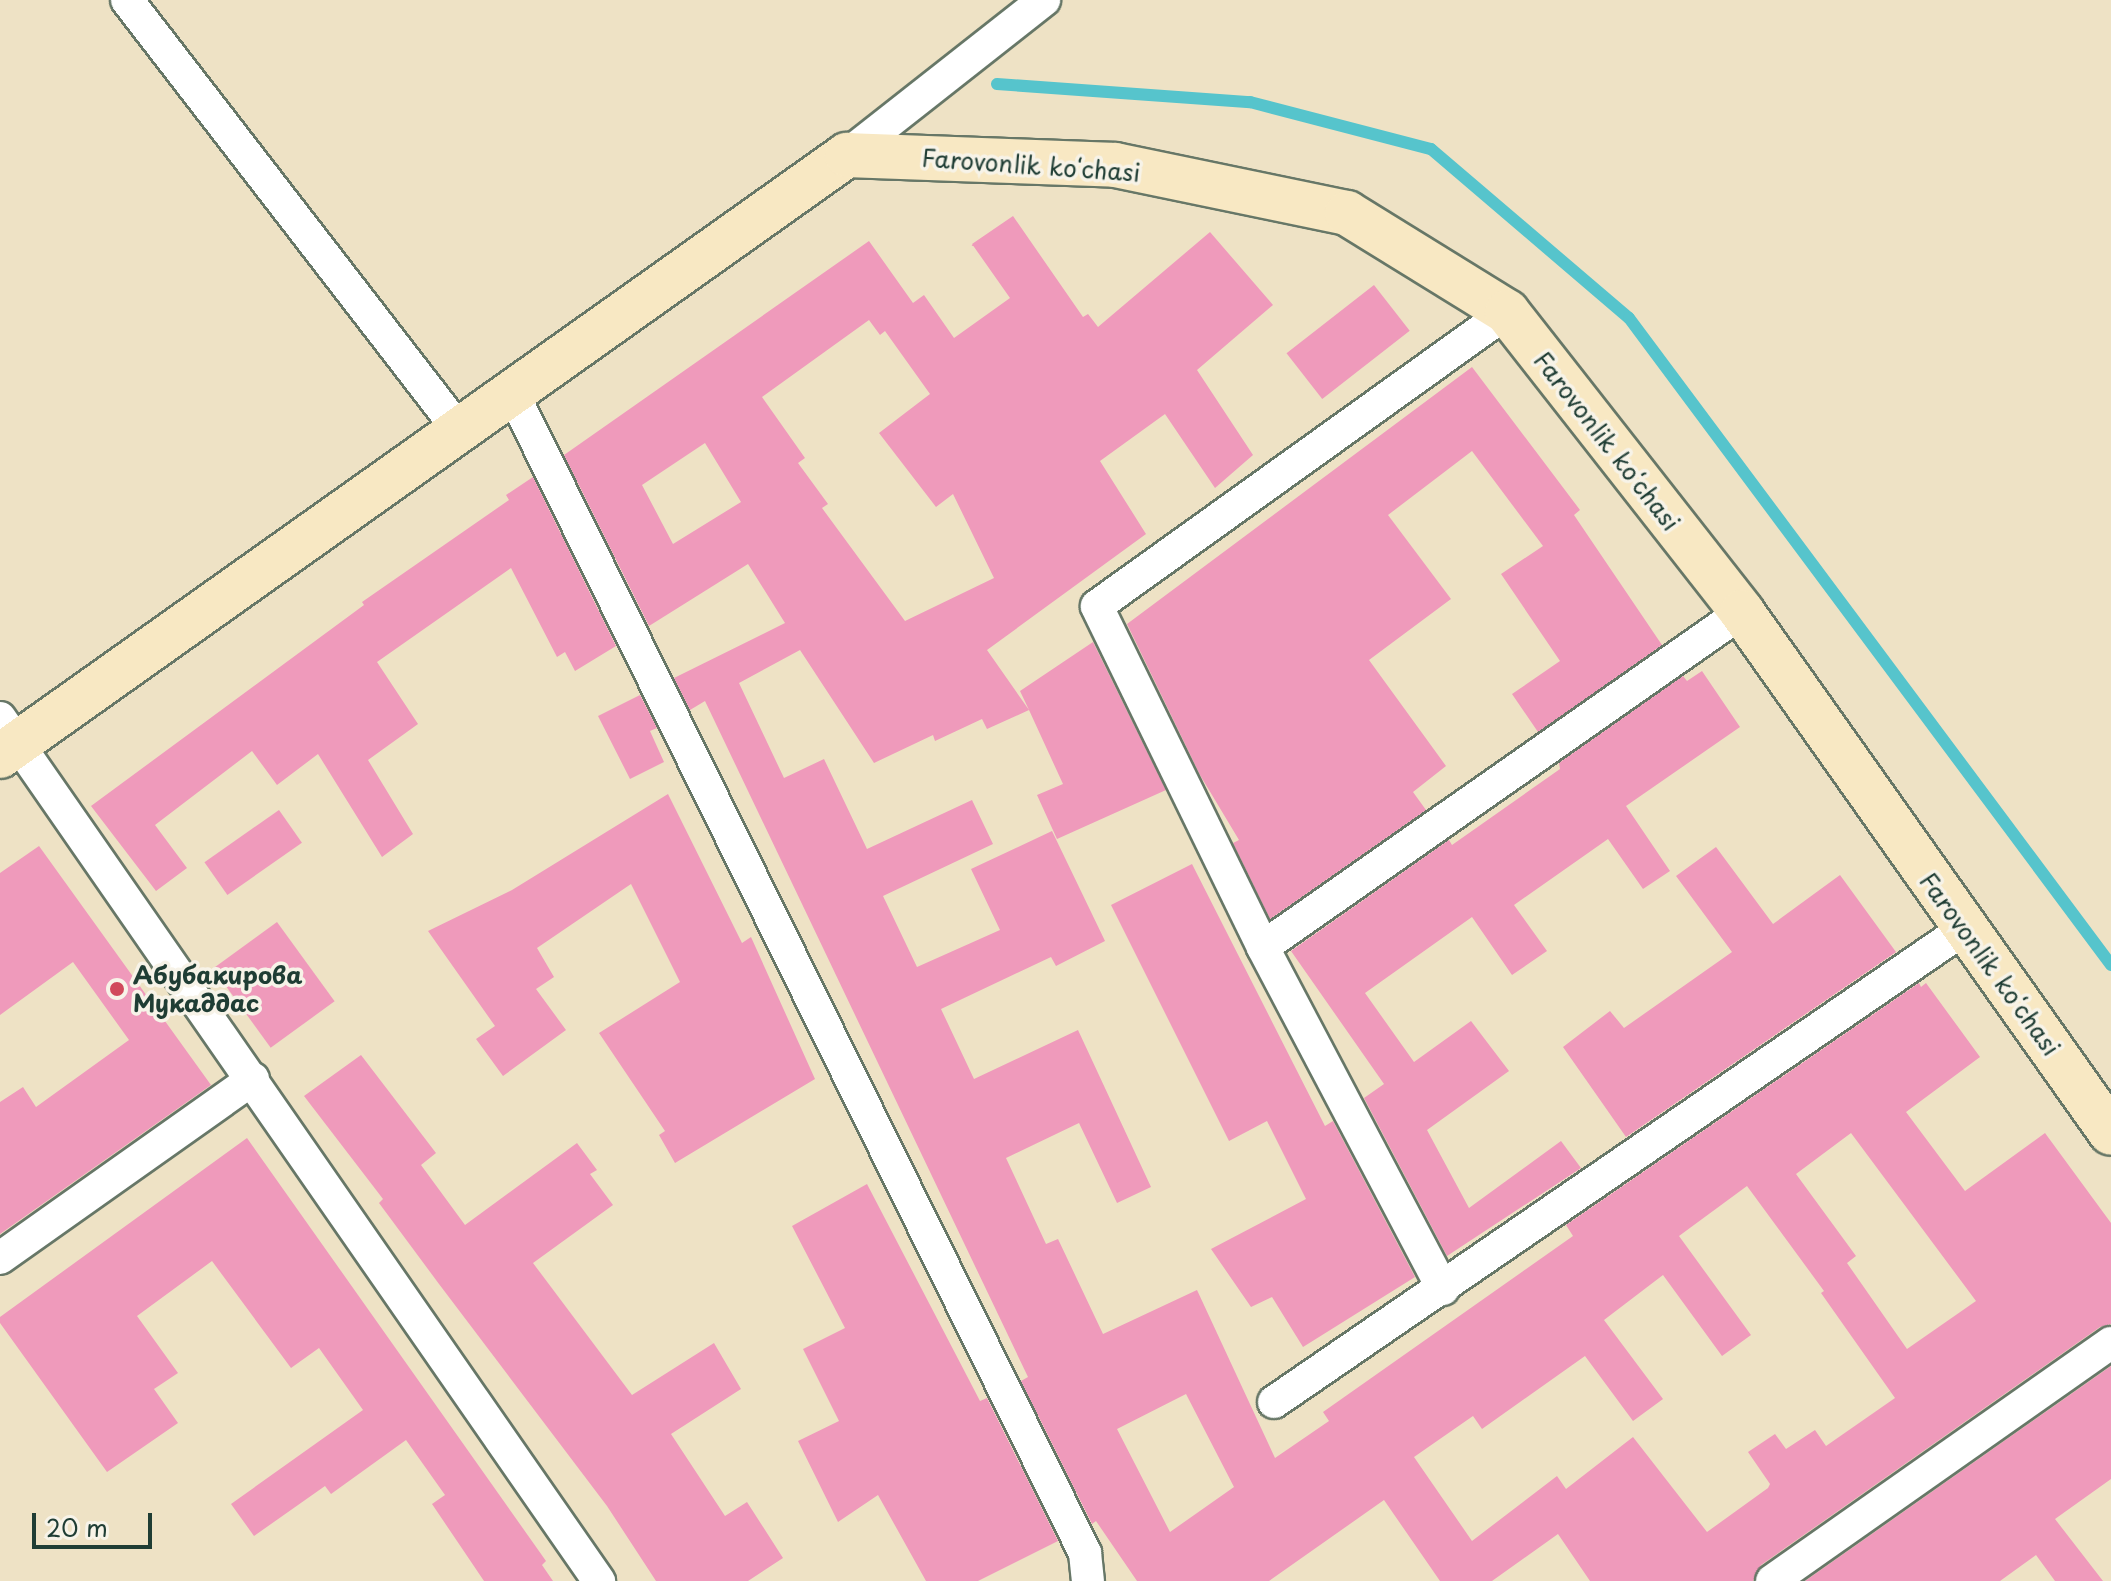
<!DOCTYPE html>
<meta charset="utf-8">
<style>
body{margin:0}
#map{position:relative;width:2111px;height:1581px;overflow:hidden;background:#eee2c5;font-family:"Playpen Sans",sans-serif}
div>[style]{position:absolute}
.stream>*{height:12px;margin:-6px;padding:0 6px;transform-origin:6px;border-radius:6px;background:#56c4cc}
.building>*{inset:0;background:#ef9abb;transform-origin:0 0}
.roads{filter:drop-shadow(2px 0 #677767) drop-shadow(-2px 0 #677767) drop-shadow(0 2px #677767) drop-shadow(0 -2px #677767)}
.street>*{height:32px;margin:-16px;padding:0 16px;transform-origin:16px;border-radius:16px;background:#fff}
.secondary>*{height:44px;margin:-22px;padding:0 22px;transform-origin:22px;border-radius:22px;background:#f8e8c3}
.dots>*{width:22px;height:22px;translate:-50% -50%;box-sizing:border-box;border:4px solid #f7f3e8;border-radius:50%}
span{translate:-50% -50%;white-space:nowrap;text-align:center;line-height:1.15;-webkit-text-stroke:7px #f7f3e8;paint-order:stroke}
.street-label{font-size:24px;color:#1f3d34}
.poi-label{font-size:24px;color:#1f3d34;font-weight:700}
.left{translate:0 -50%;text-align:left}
.scale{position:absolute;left:32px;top:1513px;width:120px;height:36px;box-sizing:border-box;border:4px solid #1f3d34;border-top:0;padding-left:10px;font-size:24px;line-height:28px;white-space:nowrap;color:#1f3d34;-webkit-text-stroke:6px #f7f3e8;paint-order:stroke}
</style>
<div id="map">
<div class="stream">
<i style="left:997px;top:84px;width:254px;rotate:4.1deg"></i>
<i style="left:1250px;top:102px;width:187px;rotate:14.6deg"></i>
<i style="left:1431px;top:149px;width:260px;rotate:40.5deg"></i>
<i style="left:1629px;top:318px;width:807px;rotate:53.31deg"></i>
</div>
<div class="building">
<i style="clip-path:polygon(evenodd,1013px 216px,1083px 317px,1088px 314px,1098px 327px,1210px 232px,1273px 305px,1197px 370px,1253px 455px,1215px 488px,1165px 414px,1100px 461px,1146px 534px,987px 650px,1029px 710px,1020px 691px,1093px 642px,1166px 790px,1057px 839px,1037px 795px,1063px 784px,1029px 710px,987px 729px,982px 719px,935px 741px,933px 735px,874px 763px,800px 650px,739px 683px,784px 778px,824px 759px,867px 849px,972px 800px,993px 844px,883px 896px,917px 967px,1000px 930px,971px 869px,1052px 831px,1105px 941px,1056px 966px,1051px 957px,941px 1009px,974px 1079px,1078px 1030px,1151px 1187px,1117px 1203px,1079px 1123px,1006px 1158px,1046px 1244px,1058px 1239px,1103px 1334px,1197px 1290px,1275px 1458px,1329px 1421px,1323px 1412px,1573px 1236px,1566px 1225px,1919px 983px,1921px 987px,1926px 983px,1980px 1057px,1906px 1112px,1965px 1191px,2045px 1133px,2111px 1223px,2111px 1324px,2100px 1327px,1761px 1565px,1753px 1581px,1590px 1581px,1558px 1534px,1492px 1581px,1440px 1581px,1384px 1500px,1269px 1581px,1137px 1581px,1096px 1521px,1092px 1524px,1021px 1381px,1028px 1377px,705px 701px,690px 710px,674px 678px,785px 623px,748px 564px,649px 626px,564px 455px,869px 241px,913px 303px,924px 295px,954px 338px,1010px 298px,972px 244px,1013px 216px,869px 320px,880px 335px,885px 331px,930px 394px,879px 433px,936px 507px,953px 494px,994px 578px,905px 621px,822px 508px,828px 504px,798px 463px,805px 458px,762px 397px,869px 320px,1013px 216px,705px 443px,741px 502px,673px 544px,642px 485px,705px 443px,1013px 216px,1851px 1133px,1976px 1301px,1907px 1349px,1847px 1263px,1856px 1256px,1796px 1174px,1851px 1133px,1013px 216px,1747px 1186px,1824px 1291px,1821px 1293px,1895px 1398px,1826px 1446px,1815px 1430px,1786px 1449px,1775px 1434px,1748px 1452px,1770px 1484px,1768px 1488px,1707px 1532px,1633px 1437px,1566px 1489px,1557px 1476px,1472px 1541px,1414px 1457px,1473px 1416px,1482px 1429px,1585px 1356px,1633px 1421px,1663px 1399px,1604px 1320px,1663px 1275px,1722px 1356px,1751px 1335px,1679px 1236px,1747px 1186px,1013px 216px,1186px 1394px,1234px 1487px,1170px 1532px,1117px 1429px,1186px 1394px)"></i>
<i style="left:1374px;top:285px;width:58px;height:111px;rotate:52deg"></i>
<i style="clip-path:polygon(1472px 367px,1580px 510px,1574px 515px,1662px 645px,1538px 732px,1512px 694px,1560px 661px,1501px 574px,1543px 546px,1472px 451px,1388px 515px,1451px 599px,1369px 660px,1446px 766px,1413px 792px,1426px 810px,1270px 919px,1233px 843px,1239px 840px,1200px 775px,1127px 624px)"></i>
<i style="clip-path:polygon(533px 477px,616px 646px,575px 671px,565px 652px,557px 657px,511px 568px,377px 662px,418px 724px,368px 760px,413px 834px,382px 857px,318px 754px,277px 785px,252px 751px,155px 825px,187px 868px,156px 891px,91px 806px,364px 605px,362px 602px,509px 500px,506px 495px)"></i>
<i style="clip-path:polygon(1702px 671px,1740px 727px,1626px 806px,1670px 871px,1643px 889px,1608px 839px,1514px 905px,1547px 951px,1512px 975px,1472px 917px,1365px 993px,1414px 1062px,1471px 1021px,1509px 1071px,1427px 1130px,1469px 1208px,1561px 1141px,1581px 1168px,1447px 1256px,1364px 1098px,1384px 1084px,1291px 951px,1449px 840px,1452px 845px,1560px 769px,1559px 763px,1683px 676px,1687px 681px)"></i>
<i style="clip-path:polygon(640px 695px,657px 728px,650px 731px,664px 762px,630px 779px,598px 716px)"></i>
<i style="clip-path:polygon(668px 794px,742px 943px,751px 937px,815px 1079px,675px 1163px,659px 1135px,665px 1131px,599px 1033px,680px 982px,631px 884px,537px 948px,554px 977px,536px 989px,566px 1030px,503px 1076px,476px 1039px,495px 1026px,428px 931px,512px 890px)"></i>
<i style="left:279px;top:810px;width:40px;height:91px;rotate:55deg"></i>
<i style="clip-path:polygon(39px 846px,211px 1085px,0 1234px,0 1102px,23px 1087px,36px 1107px,129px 1040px,73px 962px,0 1015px,0 873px)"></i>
<i style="clip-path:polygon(1716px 847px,1773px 924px,1840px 875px,1896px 952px,1626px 1137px,1563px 1047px,1610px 1011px,1624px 1028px,1732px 952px,1676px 876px)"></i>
<i style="clip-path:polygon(1192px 864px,1325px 1126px,1333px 1121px,1415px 1277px,1303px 1347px,1272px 1297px,1251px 1307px,1211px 1249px,1306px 1199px,1267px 1121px,1229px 1141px,1111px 905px)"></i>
<i style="left:277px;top:922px;width:98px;height:79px;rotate:54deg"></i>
<i style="clip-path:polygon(361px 1055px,436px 1153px,421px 1165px,465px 1225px,577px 1143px,597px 1170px,590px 1174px,613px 1205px,533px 1263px,632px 1395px,714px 1343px,741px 1389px,671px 1434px,725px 1516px,747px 1502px,783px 1558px,748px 1581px,656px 1581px,607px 1506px,439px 1284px,379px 1203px,383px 1199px,304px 1096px)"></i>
<i style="clip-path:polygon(247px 1138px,546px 1561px,542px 1565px,553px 1581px,484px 1581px,432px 1504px,445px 1495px,406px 1440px,331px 1494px,325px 1486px,254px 1536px,231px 1504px,363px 1410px,319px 1348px,291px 1368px,212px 1261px,137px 1316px,178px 1373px,154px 1389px,178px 1423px,107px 1472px,0 1323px,0 1317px)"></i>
<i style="clip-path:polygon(867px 1184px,980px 1401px,987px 1398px,1058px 1541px,978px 1581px,926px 1581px,878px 1495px,838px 1522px,798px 1441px,839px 1421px,803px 1349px,845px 1328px,792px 1226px)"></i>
<i style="clip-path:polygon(2111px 1366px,2111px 1479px,2055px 1519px,2103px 1581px,2055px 1581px,2036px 1555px,2000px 1581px,1805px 1581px)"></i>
</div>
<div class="roads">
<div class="street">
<i style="left:127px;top:0;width:543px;rotate:52.33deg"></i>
<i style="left:847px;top:155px;width:251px;rotate:-38.2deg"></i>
<i style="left:512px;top:392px;width:1295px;rotate:63.73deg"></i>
<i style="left:1085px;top:1553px;width:28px;rotate:84deg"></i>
<i style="left:0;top:718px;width:1051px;rotate:55.24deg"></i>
<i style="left:1263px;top:947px;width:585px;rotate:-34.97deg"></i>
<i style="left:0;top:1258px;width:310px;rotate:-35.3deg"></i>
<i style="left:1443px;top:1289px;width:386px;rotate:-117.8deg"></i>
<i style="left:1263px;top:947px;width:379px;rotate:-116deg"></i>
<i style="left:1097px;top:606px;width:505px;rotate:-35.64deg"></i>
<i style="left:1274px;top:1402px;width:837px;rotate:-34.43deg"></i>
<i style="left:1772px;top:1581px;width:414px;rotate:-35.1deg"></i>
</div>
<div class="secondary">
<i style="left:0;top:756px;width:1039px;rotate:-35.36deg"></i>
<i style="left:847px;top:155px;width:268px;rotate:2.1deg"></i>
<i style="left:1115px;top:165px;width:237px;rotate:11.7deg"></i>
<i style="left:1347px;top:213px;width:188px;rotate:31.7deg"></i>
<i style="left:1507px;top:312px;width:381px;rotate:51.9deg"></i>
<i style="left:1742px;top:612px;width:638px;rotate:54.69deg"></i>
</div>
</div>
<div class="dots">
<i style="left:117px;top:989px;background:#d1495b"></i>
</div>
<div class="street-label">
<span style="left:1031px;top:165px;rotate:4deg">Farovonlik koʻchasi</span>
<span style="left:1607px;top:441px;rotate:52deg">Farovonlik koʻchasi</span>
<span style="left:1990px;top:964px;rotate:54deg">Farovonlik koʻchasi</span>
</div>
<div class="poi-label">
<span class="left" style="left:133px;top:989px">Абубакирова<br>Мукаддас</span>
</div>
<div class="scale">20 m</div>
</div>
